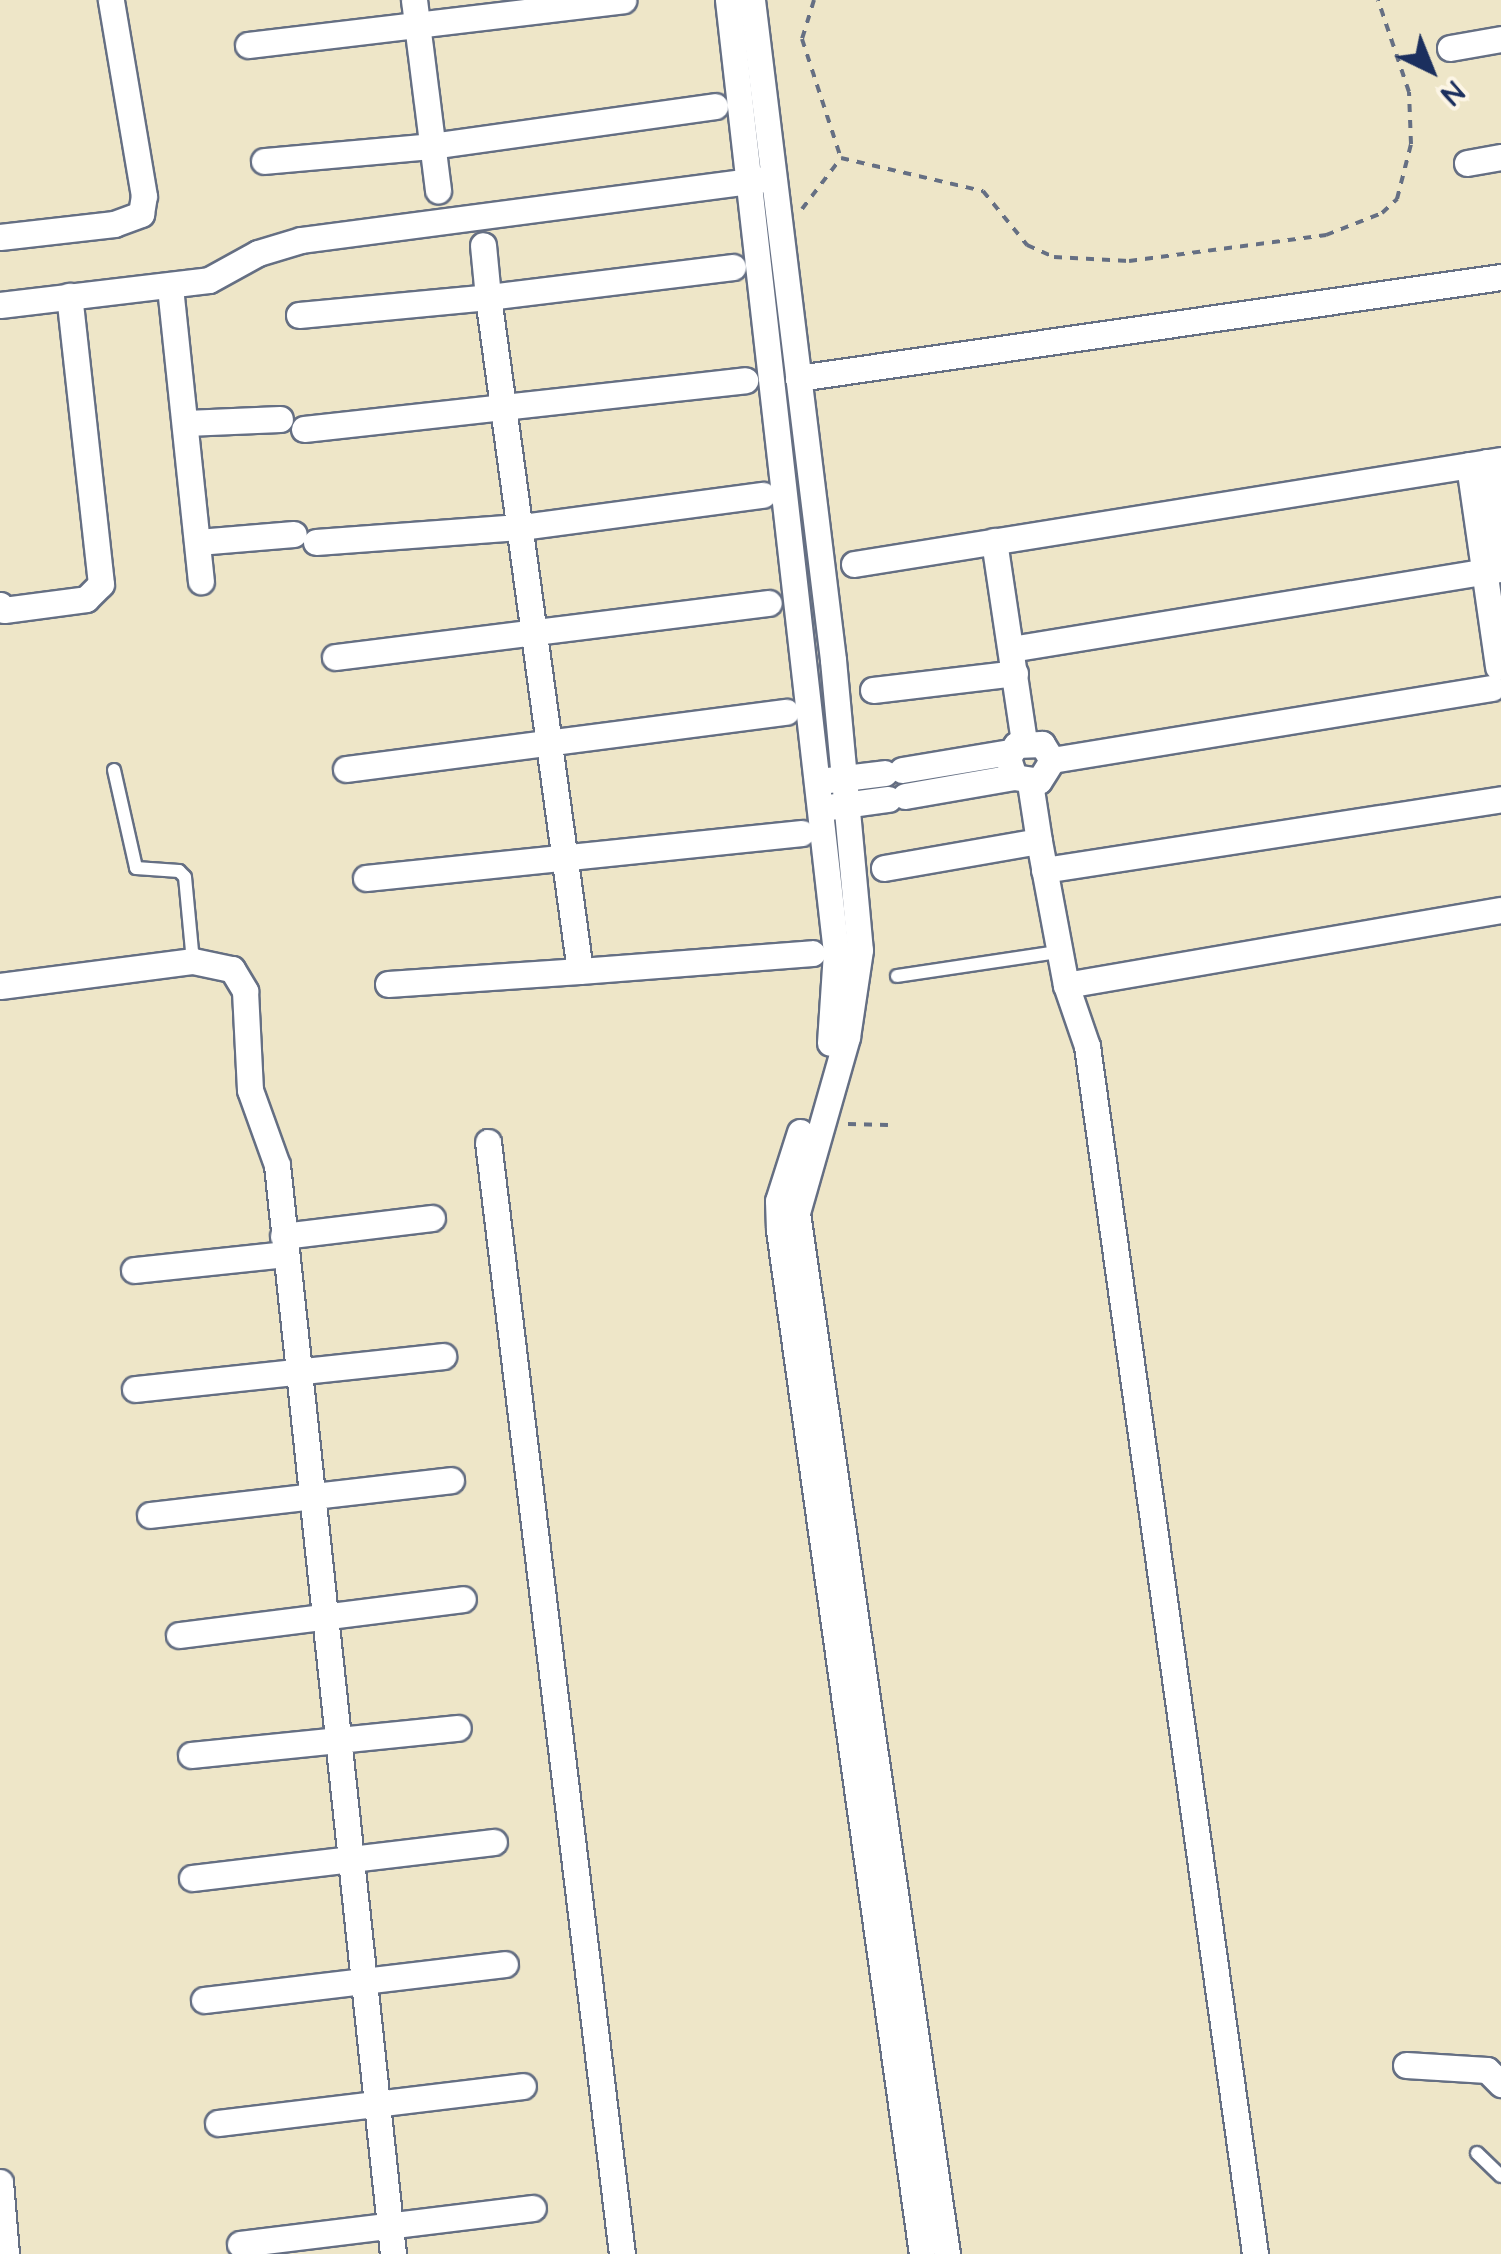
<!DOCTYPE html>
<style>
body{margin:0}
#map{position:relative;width:1501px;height:2254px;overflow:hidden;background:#eee6c8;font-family:"Architects Daughter",sans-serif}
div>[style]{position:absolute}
.path>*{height:4px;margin-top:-2px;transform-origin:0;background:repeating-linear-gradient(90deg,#656f83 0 8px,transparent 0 16px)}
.roads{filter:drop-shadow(2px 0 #656f83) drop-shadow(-2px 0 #656f83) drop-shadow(0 2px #656f83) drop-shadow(0 -2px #656f83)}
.service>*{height:12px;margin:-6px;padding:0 6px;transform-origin:6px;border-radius:6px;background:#fff}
.minor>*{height:25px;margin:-12.5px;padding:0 12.5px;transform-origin:12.5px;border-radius:12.5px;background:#fff}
span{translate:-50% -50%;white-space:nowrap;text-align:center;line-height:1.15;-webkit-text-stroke:8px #fcf5e5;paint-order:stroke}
.north{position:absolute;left:1381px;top:20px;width:100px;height:100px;-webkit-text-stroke:8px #fcf5e5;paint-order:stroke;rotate:137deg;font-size:28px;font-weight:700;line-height:40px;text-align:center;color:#1b2f5e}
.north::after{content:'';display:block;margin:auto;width:35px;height:45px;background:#1b2f5e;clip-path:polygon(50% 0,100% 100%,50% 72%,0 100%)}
</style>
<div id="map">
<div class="path">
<i style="left:814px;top:0;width:41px;rotate:107.1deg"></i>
<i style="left:802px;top:39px;width:125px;rotate:71.9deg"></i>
<i style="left:841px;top:158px;width:146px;rotate:13.1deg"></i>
<i style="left:983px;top:191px;width:70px;rotate:50.8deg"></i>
<i style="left:1027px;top:245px;width:30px;rotate:24deg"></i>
<i style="left:1054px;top:257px;width:75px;rotate:3.1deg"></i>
<i style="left:1129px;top:261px;width:199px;rotate:-7.5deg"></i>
<i style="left:1326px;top:235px;width:60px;rotate:-21.4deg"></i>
<i style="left:1382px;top:213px;width:21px;rotate:-43deg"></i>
<i style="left:1397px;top:199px;width:57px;rotate:-75.7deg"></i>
<i style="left:1411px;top:144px;width:52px;rotate:-92.2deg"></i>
<i style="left:1409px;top:92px;width:97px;rotate:-108.6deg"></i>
<i style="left:802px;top:209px;width:64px;rotate:-52.6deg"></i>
<i style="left:848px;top:1124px;width:40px;rotate:1.4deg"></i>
</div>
<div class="roads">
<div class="service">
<i style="left:114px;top:770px;width:100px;rotate:77.3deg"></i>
<i style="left:136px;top:868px;width:43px;rotate:4deg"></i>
<i style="left:179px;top:871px;width:8px;rotate:45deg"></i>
<i style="left:185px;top:877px;width:84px;rotate:84.6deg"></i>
<i style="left:897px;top:976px;width:163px;rotate:-8.5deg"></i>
<i style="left:1477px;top:2153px;width:33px;rotate:44deg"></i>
</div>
<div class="minor">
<i style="left:414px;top:0;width:192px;rotate:82.8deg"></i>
<i style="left:728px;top:0;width:958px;rotate:83.53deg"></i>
<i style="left:836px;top:952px;width:91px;rotate:93.8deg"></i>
<i style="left:752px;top:0;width:665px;rotate:83deg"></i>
<i style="left:833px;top:660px;width:291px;rotate:84.7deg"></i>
<i style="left:860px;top:950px;width:88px;rotate:98.5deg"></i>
<i style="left:847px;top:1037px;width:183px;rotate:105.9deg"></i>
<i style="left:797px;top:1213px;width:1052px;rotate:81.8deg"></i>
<i style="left:248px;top:45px;width:378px;rotate:-6.8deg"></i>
<i style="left:1450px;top:48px;width:52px;rotate:-10deg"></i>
<i style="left:264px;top:161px;width:169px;rotate:-5.1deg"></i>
<i style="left:432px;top:146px;width:286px;rotate:-8deg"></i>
<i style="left:1467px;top:163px;width:35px;rotate:-10deg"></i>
<i style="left:0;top:237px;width:115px;rotate:-6.5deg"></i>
<i style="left:114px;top:224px;width:29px;rotate:-20deg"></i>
<i style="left:141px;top:214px;width:18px;rotate:-81deg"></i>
<i style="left:144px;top:196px;width:199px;rotate:-99.6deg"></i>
<i style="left:733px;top:267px;width:247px;rotate:173deg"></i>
<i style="left:488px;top:297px;width:680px;rotate:82.23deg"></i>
<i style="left:580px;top:971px;width:233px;rotate:-4.4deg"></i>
<i style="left:170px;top:287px;width:296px;rotate:84deg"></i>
<i style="left:0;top:305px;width:210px;rotate:-6.8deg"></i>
<i style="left:209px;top:280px;width:56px;rotate:-28.9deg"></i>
<i style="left:258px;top:253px;width:45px;rotate:-16.8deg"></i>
<i style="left:301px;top:240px;width:468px;rotate:-7.5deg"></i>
<i style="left:299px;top:315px;width:190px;rotate:-5.4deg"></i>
<i style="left:488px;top:297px;width:52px;rotate:-95.5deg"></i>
<i style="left:798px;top:378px;width:710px;rotate:-8.18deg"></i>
<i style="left:186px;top:423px;width:94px;rotate:-2.4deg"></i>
<i style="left:304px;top:429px;width:444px;rotate:-6.3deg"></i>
<i style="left:1487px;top:462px;width:99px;rotate:81.9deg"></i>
<i style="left:1469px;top:465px;width:204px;rotate:81.8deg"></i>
<i style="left:994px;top:541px;width:202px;rotate:81.5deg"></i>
<i style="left:198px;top:542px;width:96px;rotate:-4.8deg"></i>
<i style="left:316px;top:542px;width:207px;rotate:-4.2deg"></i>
<i style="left:522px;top:527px;width:243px;rotate:-7.6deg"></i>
<i style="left:854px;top:564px;width:655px;rotate:-9.13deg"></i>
<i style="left:0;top:605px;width:6px;rotate:51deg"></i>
<i style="left:4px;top:610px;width:83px;rotate:-7.6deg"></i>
<i style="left:86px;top:599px;width:21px;rotate:-45deg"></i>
<i style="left:101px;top:584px;width:290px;rotate:-96.3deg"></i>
<i style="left:1011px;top:649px;width:496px;rotate:-9.3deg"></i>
<i style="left:335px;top:657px;width:437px;rotate:-7.1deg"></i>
<i style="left:873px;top:690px;width:143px;rotate:-6.8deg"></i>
<i style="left:1052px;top:760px;width:446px;rotate:-9.3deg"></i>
<i style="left:346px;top:769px;width:444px;rotate:-7.4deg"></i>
<i style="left:902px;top:770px;width:109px;rotate:-9.5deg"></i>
<i style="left:828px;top:780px;width:57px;rotate:-7deg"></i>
<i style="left:905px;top:796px;width:111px;rotate:-9.9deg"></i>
<i style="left:1014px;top:777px;width:25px;rotate:9deg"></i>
<i style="left:1039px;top:781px;width:25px;rotate:-58deg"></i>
<i style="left:1052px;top:760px;width:19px;rotate:-122deg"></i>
<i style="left:1042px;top:744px;width:26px;rotate:178deg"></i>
<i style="left:1016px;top:745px;width:15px;rotate:122deg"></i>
<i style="left:1008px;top:758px;width:20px;rotate:72deg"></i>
<i style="left:829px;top:807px;width:60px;rotate:-7.7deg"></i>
<i style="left:1039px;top:841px;width:147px;rotate:79.4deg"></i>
<i style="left:1066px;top:985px;width:65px;rotate:71deg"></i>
<i style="left:1087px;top:1046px;width:1220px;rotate:82.08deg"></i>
<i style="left:884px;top:868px;width:157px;rotate:-9.9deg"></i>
<i style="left:1039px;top:841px;width:59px;rotate:-98.8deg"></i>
<i style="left:1044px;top:870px;width:462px;rotate:-8.8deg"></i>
<i style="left:366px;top:878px;width:438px;rotate:-5.9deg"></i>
<i style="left:388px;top:984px;width:192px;rotate:-3.9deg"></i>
<i style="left:1066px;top:985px;width:441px;rotate:-9.8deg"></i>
<i style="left:0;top:986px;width:195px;rotate:-7.4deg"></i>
<i style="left:193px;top:961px;width:40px;rotate:12deg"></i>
<i style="left:232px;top:969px;width:26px;rotate:59deg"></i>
<i style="left:245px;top:991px;width:99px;rotate:87.1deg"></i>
<i style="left:250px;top:1090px;width:80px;rotate:70.2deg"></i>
<i style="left:277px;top:1165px;width:1095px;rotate:83.92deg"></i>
<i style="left:800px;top:1132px;width:72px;rotate:107.7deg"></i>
<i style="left:778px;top:1201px;width:29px;rotate:88deg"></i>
<i style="left:779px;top:1230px;width:1034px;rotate:82.05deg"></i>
<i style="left:488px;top:1142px;width:1120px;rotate:83.13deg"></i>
<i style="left:283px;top:1236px;width:150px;rotate:-6.9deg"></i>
<i style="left:134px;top:1270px;width:152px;rotate:-6deg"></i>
<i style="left:135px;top:1389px;width:310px;rotate:-6.1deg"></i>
<i style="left:150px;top:1515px;width:303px;rotate:-6.6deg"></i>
<i style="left:179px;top:1635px;width:286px;rotate:-7.2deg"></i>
<i style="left:191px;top:1755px;width:268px;rotate:-5.8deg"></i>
<i style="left:192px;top:1878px;width:304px;rotate:-6.8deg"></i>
<i style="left:204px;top:2000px;width:303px;rotate:-6.8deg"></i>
<i style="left:1406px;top:2065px;width:81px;rotate:3.5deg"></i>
<i style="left:1487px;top:2070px;width:20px;rotate:45deg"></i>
<i style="left:218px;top:2123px;width:307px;rotate:-6.9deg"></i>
<i style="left:0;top:2182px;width:72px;rotate:85.2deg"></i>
<i style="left:240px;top:2244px;width:295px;rotate:-7deg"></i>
</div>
</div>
<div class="north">N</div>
</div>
